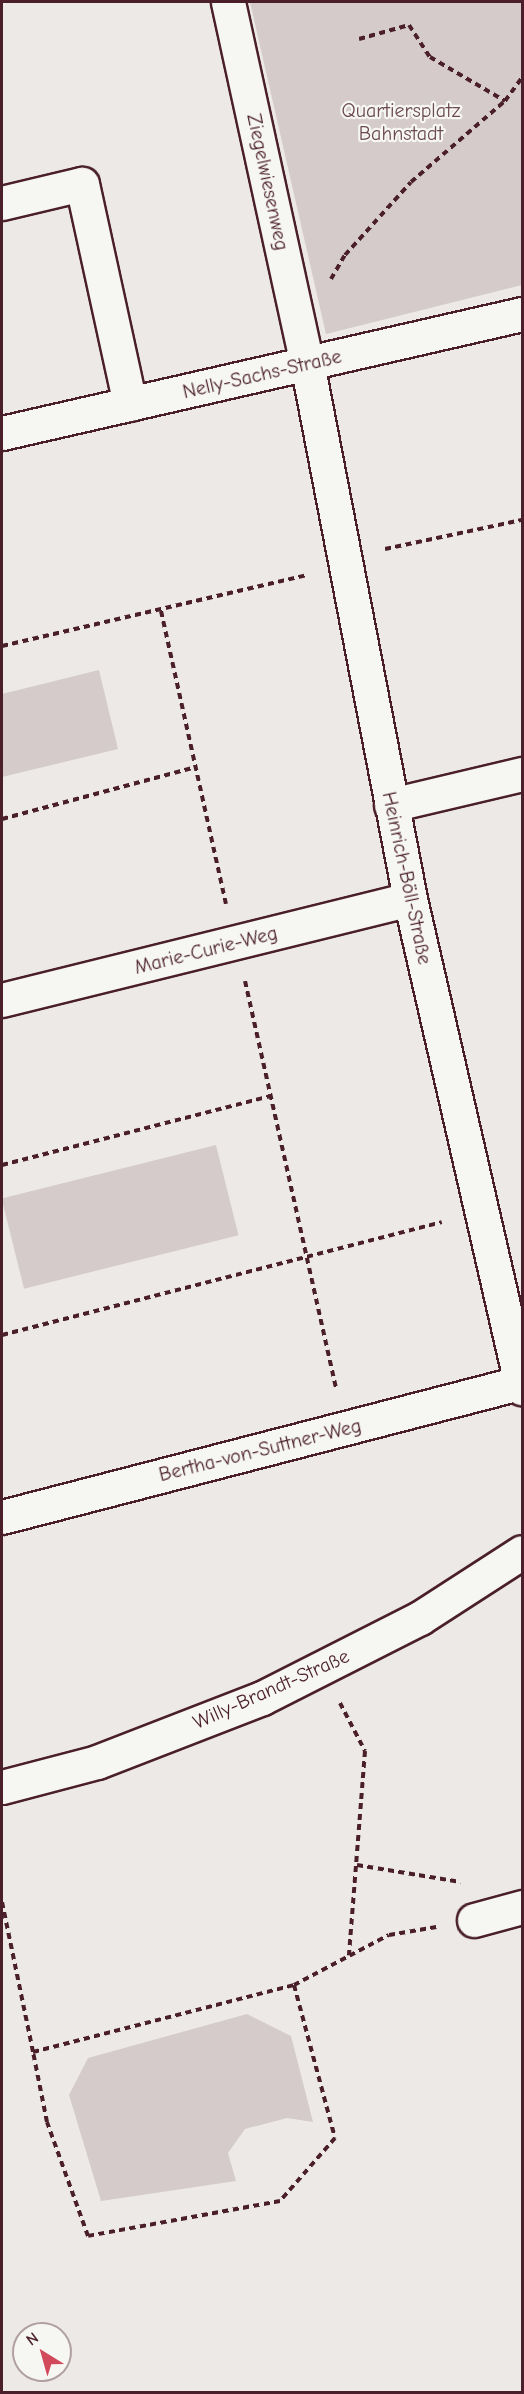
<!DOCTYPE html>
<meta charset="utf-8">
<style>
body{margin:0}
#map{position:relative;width:524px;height:2394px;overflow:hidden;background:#ece9e6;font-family:"Comic Neue",sans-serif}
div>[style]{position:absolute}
.green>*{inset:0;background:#d4cbca;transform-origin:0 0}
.path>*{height:4px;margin-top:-2px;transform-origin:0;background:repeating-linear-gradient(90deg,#4a1f2b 0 6px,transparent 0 10.5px)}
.roads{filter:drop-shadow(2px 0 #4a1f2b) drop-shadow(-2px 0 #4a1f2b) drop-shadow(0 2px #4a1f2b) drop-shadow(0 -2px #4a1f2b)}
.minor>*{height:33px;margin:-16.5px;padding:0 16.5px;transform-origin:16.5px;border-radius:16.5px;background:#f6f6f2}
span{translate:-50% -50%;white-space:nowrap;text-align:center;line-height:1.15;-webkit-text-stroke:4.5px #f6f6f2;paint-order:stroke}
.park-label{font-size:20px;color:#6c4a53}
.street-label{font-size:20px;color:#4a1f2b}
.frame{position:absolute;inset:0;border:3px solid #4a1f2b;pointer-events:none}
.north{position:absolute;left:12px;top:2322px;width:60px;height:60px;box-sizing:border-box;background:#f6f6f2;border:2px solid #b1a0a2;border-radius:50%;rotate:323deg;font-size:16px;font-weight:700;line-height:24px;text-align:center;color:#4a1f2b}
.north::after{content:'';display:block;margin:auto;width:21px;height:27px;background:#d1495b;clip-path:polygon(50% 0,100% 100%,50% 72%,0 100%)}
</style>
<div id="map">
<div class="green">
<i style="clip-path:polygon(250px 2px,522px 2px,522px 285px,326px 334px)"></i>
<i style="clip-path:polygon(99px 670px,118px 749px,2px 777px,2px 694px)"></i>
<i style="left:216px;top:1145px;width:93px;height:221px;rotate:76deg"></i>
<i style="clip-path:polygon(247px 2014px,291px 2036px,313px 2122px,287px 2118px,245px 2129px,228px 2153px,236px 2181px,101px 2201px,69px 2095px,88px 2058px)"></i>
</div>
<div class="path">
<i style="left:359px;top:39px;width:52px;rotate:-15.6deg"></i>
<i style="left:409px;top:25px;width:38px;rotate:57deg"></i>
<i style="left:430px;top:57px;width:87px;rotate:30.4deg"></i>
<i style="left:331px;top:279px;width:28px;rotate:-60deg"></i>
<i style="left:345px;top:255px;width:98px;rotate:-47.9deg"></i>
<i style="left:411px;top:182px;width:124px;rotate:-40.8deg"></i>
<i style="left:505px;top:101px;width:29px;rotate:-54deg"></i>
<i style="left:385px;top:549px;width:140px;rotate:-12deg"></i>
<i style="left:161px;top:611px;width:300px;rotate:77.5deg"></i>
<i style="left:2px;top:646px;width:314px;rotate:-13.1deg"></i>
<i style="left:2px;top:819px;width:197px;rotate:-15deg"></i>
<i style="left:245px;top:981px;width:418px;rotate:77.4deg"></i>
<i style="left:2px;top:1165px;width:278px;rotate:-14.4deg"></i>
<i style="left:2px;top:1335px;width:454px;rotate:-14.4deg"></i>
<i style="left:340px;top:1703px;width:54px;rotate:62.5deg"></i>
<i style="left:365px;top:1751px;width:205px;rotate:94.5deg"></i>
<i style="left:357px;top:1865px;width:105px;rotate:9.3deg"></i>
<i style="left:2px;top:1902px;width:153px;rotate:78.3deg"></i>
<i style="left:294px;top:1985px;width:158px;rotate:75deg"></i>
<i style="left:335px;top:2138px;width:84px;rotate:131.1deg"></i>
<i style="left:280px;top:2201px;width:195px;rotate:169.7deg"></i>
<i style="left:88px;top:2236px;width:121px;rotate:-109.8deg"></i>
<i style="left:47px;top:2122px;width:71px;rotate:-101.3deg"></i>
<i style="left:33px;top:2052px;width:269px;rotate:-14.4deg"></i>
<i style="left:294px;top:1985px;width:107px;rotate:-27.8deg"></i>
<i style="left:389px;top:1935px;width:48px;rotate:-9.7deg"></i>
</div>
<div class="roads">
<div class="minor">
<i style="left:228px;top:2px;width:370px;rotate:77.7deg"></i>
<i style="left:307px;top:363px;width:546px;rotate:79.12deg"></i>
<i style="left:410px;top:899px;width:502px;rotate:77.1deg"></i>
<i style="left:2px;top:203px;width:82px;rotate:-13.4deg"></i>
<i style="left:82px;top:184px;width:225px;rotate:77.7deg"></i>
<i style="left:2px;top:433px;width:533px;rotate:-12.89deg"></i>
<i style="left:391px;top:805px;width:135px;rotate:-13.3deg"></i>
<i style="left:2px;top:1000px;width:420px;rotate:-13.9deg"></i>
<i style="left:2px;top:1517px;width:534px;rotate:-14.53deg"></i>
<i style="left:2px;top:1787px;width:98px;rotate:-14.7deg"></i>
<i style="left:97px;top:1762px;width:177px;rotate:-21.2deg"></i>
<i style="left:262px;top:1698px;width:177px;rotate:-26.9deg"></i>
<i style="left:420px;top:1618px;width:121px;rotate:-32.9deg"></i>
<i style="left:474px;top:1920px;width:50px;rotate:-15.2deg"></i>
</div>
</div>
<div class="park-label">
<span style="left:401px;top:122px">Quartiersplatz<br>Bahnstadt</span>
</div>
<div class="street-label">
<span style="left:268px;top:182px;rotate:78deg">Ziegelwiesenweg</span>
<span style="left:262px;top:374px;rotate:-13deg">Nelly-Sachs-Straße</span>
<span style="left:407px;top:878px;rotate:78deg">Heinrich-Böll-Straße</span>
<span style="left:206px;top:950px;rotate:-14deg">Marie-Curie-Weg</span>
<span style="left:260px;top:1450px;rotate:-14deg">Bertha-von-Suttner-Weg</span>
<span style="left:271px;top:1689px;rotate:-24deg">Willy-Brandt-Straße</span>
</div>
<div class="frame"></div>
<div class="north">N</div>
</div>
